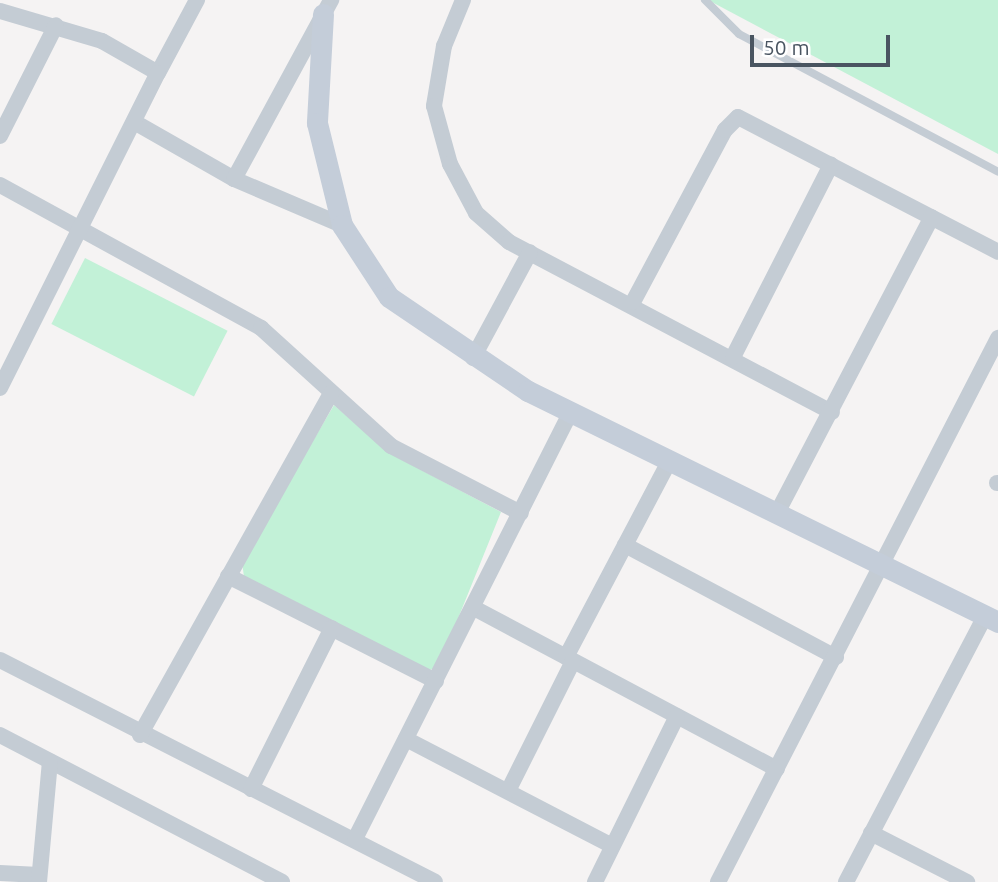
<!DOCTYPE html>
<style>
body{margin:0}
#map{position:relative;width:998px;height:882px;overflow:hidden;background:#f5f3f3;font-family:Ubuntu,sans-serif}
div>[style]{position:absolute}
.green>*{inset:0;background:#c2f1d7;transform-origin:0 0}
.lane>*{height:8px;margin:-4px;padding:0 4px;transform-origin:4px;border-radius:4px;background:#c4ccd4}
.street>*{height:16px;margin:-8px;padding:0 8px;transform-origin:8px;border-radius:8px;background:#c4ccd4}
.secondary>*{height:21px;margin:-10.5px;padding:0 10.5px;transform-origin:10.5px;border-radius:10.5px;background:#c4cdd9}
span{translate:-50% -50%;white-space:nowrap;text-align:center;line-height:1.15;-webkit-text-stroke:6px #fff;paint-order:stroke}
.scale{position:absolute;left:750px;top:35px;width:140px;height:32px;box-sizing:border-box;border:4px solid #4a5561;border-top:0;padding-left:9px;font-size:21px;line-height:24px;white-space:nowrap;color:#4a5561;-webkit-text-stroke:5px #fff;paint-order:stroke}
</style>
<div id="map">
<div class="green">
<i style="clip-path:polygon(708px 0,998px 0,998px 154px)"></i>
<i style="left:85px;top:258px;width:160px;height:74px;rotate:27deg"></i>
<i style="clip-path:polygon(334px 405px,389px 453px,501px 512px,438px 668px,424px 671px,244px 577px,242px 562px)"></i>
</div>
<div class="lane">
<i style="left:705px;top:0;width:48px;rotate:45deg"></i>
<i style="left:739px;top:34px;width:293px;rotate:28deg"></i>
</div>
<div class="street">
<i style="left:463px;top:0;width:50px;rotate:112.4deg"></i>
<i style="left:444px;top:46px;width:61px;rotate:99.5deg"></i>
<i style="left:434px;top:106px;width:60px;rotate:74.6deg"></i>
<i style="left:450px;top:164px;width:55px;rotate:62deg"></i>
<i style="left:476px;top:213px;width:44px;rotate:41.3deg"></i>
<i style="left:509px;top:242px;width:365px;rotate:27.8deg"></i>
<i style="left:0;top:11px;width:106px;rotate:16.4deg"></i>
<i style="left:102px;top:41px;width:64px;rotate:29.7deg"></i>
<i style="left:158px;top:73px;width:83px;rotate:-61.9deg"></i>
<i style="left:136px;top:123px;width:113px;rotate:29.7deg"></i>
<i style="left:234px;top:179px;width:117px;rotate:23.1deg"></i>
<i style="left:0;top:136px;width:124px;rotate:-63.2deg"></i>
<i style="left:234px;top:179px;width:204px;rotate:-61.5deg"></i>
<i style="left:0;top:185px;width:298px;rotate:28.7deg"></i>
<i style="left:261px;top:328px;width:176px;rotate:42.2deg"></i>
<i style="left:391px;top:446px;width:146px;rotate:27.3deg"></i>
<i style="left:633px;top:302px;width:195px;rotate:-61.9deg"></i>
<i style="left:725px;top:130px;width:18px;rotate:-45deg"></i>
<i style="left:738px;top:117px;width:293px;rotate:27.4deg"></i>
<i style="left:733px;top:357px;width:216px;rotate:-63deg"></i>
<i style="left:473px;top:358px;width:120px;rotate:-61.7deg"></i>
<i style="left:0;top:388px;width:352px;rotate:-63.4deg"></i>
<i style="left:997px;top:483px;width:1px"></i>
<i style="left:776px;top:515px;width:336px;rotate:-62.4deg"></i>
<i style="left:625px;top:545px;width:239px;rotate:28deg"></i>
<i style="left:228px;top:576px;width:233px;rotate:26.8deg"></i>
<i style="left:474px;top:608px;width:343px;rotate:28deg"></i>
<i style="left:566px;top:657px;width:221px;rotate:-62.2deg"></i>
<i style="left:0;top:660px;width:488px;rotate:27deg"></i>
<i style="left:0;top:735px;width:318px;rotate:27.5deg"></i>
<i style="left:140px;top:735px;width:392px;rotate:-60.8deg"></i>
<i style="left:406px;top:739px;width:232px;rotate:27.4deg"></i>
<i style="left:251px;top:789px;width:180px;rotate:-63.3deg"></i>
<i style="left:508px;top:791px;width:145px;rotate:-63.4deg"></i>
<i style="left:871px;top:833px;width:108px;rotate:27deg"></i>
<i style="left:355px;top:839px;width:477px;rotate:-63.2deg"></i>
<i style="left:0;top:873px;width:39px;rotate:3deg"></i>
<i style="left:39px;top:882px;width:121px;rotate:-84.8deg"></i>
<i style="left:595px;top:882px;width:185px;rotate:-63.7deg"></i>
<i style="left:718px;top:882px;width:612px;rotate:-62.76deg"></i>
<i style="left:846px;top:882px;width:300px;rotate:-62.4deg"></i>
</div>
<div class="secondary">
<i style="left:323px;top:14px;width:109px;rotate:93.2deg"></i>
<i style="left:317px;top:123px;width:105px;rotate:76.2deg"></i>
<i style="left:342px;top:225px;width:86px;rotate:56.9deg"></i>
<i style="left:389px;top:297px;width:168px;rotate:34.1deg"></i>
<i style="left:528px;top:391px;width:524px;rotate:26.17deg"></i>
</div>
<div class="scale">50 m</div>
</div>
